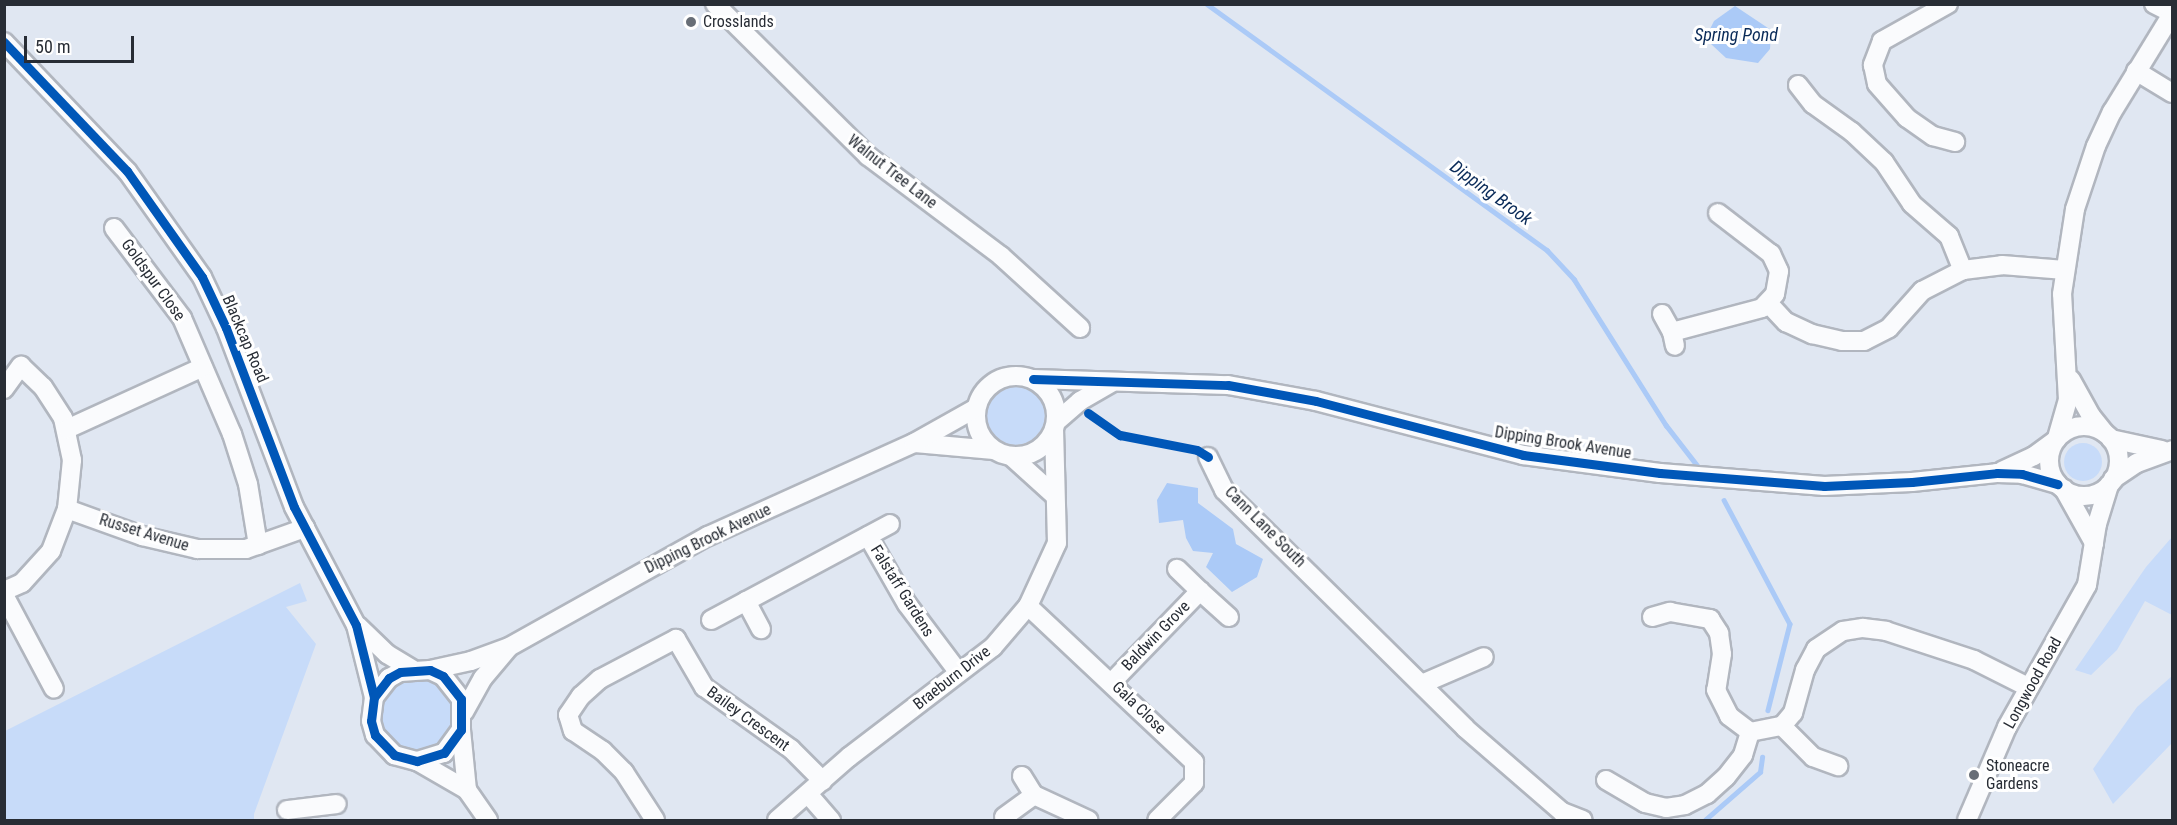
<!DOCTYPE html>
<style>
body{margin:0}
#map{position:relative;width:2177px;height:825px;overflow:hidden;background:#e0e7f2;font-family:"Roboto Condensed",sans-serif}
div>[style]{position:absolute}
.green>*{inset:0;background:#c7dbf9}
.round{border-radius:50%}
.water>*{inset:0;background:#abcaf7}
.stream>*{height:4.5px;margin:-2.25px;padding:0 2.25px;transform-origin:2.25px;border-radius:2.25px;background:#abcaf7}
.roads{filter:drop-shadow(2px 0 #b1b6bf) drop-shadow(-2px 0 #b1b6bf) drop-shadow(0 2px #b1b6bf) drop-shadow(0 -2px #b1b6bf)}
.minor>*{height:18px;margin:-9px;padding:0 9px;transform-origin:9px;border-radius:9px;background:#fafbfd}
.minor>.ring{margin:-9px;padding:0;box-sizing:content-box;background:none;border:18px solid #fafbfd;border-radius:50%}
.cycleway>*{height:9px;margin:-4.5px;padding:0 4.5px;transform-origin:4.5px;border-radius:4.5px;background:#0057b8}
.dots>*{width:16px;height:16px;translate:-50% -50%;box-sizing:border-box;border:3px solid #fff;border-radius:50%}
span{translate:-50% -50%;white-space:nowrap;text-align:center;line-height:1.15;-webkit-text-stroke:6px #fff;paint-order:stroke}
.poi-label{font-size:16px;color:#282d35}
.left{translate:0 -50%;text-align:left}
.street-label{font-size:16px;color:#282d35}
.water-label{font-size:18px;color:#092a58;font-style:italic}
.frame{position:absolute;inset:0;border:6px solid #282d35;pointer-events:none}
.scale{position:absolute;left:24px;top:36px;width:110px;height:27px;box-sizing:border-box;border:3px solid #282d35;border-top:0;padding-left:8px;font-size:18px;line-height:21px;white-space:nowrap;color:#282d35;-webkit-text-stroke:4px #fff;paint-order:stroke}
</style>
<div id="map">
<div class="green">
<i class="round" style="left:985px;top:385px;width:60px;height:60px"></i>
<i class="round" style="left:2064px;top:443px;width:38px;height:38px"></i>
<i style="clip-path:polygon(2172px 537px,2172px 615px,2145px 601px,2117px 650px,2091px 675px,2075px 670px,2146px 567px)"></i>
<i style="clip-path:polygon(300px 583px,307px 601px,286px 607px,316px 644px,254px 814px,254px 820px,5px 820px,5px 731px)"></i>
<i style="clip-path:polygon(2172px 676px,2172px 743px,2113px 804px,2093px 769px,2137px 707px)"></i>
<i class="round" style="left:381px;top:678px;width:74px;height:74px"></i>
</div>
<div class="water">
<i style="clip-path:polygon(1735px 6px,1771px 30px,1770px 49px,1758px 63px,1726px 58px,1711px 44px,1708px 33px,1714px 21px)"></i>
<i style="clip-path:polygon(1167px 483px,1198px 488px,1198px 503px,1233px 529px,1236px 544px,1263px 559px,1257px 577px,1232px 592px,1206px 567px,1213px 553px,1193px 551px,1186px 538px,1183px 520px,1159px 523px,1157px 500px)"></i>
</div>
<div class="stream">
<i style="left:1207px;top:4px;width:420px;rotate:35.9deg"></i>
<i style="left:1547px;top:250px;width:40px;rotate:47deg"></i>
<i style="left:1574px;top:279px;width:173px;rotate:57.8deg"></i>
<i style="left:1666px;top:425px;width:51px;rotate:52.2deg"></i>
<i style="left:1724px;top:500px;width:140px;rotate:62deg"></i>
<i style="left:1790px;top:624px;width:89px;rotate:104.3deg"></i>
<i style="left:1705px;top:820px;width:73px;rotate:-41.1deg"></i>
<i style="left:1760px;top:772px;width:15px;rotate:-82deg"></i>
</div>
<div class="roads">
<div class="minor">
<i style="left:715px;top:4px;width:216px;rotate:44.8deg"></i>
<i style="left:868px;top:156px;width:166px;rotate:36.9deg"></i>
<i style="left:1001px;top:256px;width:107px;rotate:42.3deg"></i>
<i style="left:1948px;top:4px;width:76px;rotate:150.7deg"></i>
<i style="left:1882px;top:41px;width:26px;rotate:111deg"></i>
<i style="left:1873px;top:65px;width:19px;rotate:78deg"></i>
<i style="left:1877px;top:84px;width:45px;rotate:48.6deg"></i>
<i style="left:1907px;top:118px;width:32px;rotate:35deg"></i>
<i style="left:1933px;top:136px;width:23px;rotate:15deg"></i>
<i style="left:2154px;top:4px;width:20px;rotate:27deg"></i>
<i style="left:4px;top:42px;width:178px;rotate:46.4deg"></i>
<i style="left:127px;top:171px;width:130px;rotate:54.7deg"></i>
<i style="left:202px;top:277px;width:56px;rotate:64.8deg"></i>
<i style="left:226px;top:328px;width:191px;rotate:69.2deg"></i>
<i style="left:294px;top:507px;width:133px;rotate:62.3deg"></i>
<i style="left:356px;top:625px;width:74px;rotate:76deg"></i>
<i style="left:374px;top:697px;width:24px;rotate:97deg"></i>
<i style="left:371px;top:721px;width:15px;rotate:74deg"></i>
<i style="left:375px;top:735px;width:28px;rotate:46deg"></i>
<i style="left:394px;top:755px;width:24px;rotate:15deg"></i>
<i style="left:417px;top:761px;width:28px;rotate:-17deg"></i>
<i style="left:444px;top:753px;width:29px;rotate:-54deg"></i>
<i style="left:461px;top:730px;width:31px;rotate:-90deg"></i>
<i style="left:461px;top:699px;width:29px;rotate:-128deg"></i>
<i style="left:443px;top:676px;width:14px;rotate:-155deg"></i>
<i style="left:430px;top:670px;width:30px;rotate:176deg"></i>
<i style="left:400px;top:672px;width:13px;rotate:151deg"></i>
<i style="left:389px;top:678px;width:24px;rotate:128deg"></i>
<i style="left:2136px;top:71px;width:42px;rotate:31.4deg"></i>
<i style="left:1798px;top:85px;width:24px;rotate:52deg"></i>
<i style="left:1813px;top:104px;width:48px;rotate:35.7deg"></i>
<i style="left:1852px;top:132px;width:44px;rotate:43.2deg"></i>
<i style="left:1884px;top:162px;width:50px;rotate:56.3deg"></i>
<i style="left:1912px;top:204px;width:49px;rotate:40.9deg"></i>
<i style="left:1949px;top:236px;width:37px;rotate:68deg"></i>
<i style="left:114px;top:228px;width:113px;rotate:52.9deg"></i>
<i style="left:182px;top:318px;width:126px;rotate:66.7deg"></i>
<i style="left:232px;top:434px;width:52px;rotate:72.3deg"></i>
<i style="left:248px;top:484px;width:62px;rotate:80.7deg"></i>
<i style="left:1769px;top:304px;width:25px;rotate:47deg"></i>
<i style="left:1786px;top:322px;width:29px;rotate:25deg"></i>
<i style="left:1812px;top:334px;width:31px;rotate:13deg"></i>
<i style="left:1842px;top:341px;width:22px"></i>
<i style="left:1864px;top:341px;width:28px;rotate:-27deg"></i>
<i style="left:1889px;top:328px;width:50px;rotate:-48.3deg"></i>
<i style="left:1922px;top:291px;width:46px;rotate:-27.1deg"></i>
<i style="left:1963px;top:270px;width:39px;rotate:-7deg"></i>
<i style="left:2002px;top:265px;width:63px;rotate:4.5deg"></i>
<i style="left:1662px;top:314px;width:21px;rotate:61deg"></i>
<i style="left:1672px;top:332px;width:14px;rotate:78deg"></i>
<i style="left:1672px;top:332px;width:93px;rotate:-14.9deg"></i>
<i style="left:1762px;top:308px;width:19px;rotate:-47deg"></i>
<i style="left:1775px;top:294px;width:23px;rotate:-80deg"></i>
<i style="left:1779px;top:271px;width:19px;rotate:-115deg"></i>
<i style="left:1771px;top:254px;width:67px;rotate:-142.3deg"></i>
<i class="ring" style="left:976px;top:376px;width:62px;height:62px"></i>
<i style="left:1033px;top:379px;width:195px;rotate:1.8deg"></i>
<i style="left:1228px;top:385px;width:89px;rotate:10.3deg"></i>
<i style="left:1316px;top:401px;width:214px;rotate:14.6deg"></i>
<i style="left:1523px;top:455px;width:138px;rotate:7.5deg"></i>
<i style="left:1660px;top:473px;width:165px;rotate:4.5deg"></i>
<i style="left:1824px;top:486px;width:88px;rotate:-2.6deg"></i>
<i style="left:1912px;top:482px;width:85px;rotate:-6deg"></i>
<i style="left:1997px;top:473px;width:25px;rotate:2deg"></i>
<i style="left:2022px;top:474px;width:37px;rotate:16deg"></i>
<i style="left:2071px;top:380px;width:41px;rotate:60.9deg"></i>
<i style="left:2091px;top:416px;width:21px;rotate:51deg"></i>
<i style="left:4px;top:389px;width:29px;rotate:-54deg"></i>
<i style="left:21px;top:366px;width:30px;rotate:44deg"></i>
<i style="left:43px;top:387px;width:37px;rotate:57deg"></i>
<i style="left:63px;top:418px;width:43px;rotate:77.9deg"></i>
<i style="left:72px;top:460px;width:49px;rotate:95.8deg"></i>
<i style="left:67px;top:509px;width:45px;rotate:110.9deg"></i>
<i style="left:51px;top:551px;width:43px;rotate:132.2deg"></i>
<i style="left:22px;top:583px;width:20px;rotate:156deg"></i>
<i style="left:1056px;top:422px;width:32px;rotate:-41deg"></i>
<i style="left:1080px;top:401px;width:36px;rotate:-30deg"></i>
<i class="ring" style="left:2049px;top:426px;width:52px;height:52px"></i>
<i style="left:67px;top:429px;width:149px;rotate:-24.5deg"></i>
<i style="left:2057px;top:438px;width:40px;rotate:-74deg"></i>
<i style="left:2068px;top:400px;width:106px;rotate:-93.2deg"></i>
<i style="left:2062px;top:294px;width:86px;rotate:-81.3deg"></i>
<i style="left:2075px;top:209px;width:66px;rotate:-71.6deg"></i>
<i style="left:2096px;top:146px;width:38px;rotate:-65deg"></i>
<i style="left:2112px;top:112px;width:115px;rotate:-58.5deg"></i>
<i style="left:2111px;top:439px;width:52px;rotate:12.2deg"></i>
<i style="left:915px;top:443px;width:79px;rotate:5.1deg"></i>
<i style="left:1011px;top:456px;width:57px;rotate:42.1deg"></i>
<i style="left:1208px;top:457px;width:37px;rotate:64deg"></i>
<i style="left:1224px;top:490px;width:339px;rotate:44.6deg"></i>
<i style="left:1465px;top:728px;width:128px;rotate:40.9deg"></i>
<i style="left:1562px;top:812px;width:22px;rotate:21deg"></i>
<i style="left:2002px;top:471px;width:35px;rotate:-25deg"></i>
<i style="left:2034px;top:456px;width:27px;rotate:-36deg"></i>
<i style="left:2113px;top:479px;width:29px;rotate:-34deg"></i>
<i style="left:2137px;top:463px;width:37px;rotate:-20deg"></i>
<i style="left:2064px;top:489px;width:62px;rotate:60.9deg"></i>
<i style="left:67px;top:509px;width:80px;rotate:19.8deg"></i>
<i style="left:142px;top:536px;width:57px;rotate:13.3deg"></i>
<i style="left:197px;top:549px;width:49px"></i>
<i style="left:246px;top:549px;width:63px;rotate:-19.6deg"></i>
<i style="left:868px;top:536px;width:78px;rotate:60.2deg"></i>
<i style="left:907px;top:604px;width:86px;rotate:53deg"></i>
<i style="left:1200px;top:591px;width:39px;rotate:42deg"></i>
<i style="left:4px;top:595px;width:106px;rotate:62deg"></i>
<i style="left:746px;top:601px;width:32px;rotate:62deg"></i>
<i style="left:1028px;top:606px;width:228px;rotate:43.2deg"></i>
<i style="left:1194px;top:762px;width:21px;rotate:90deg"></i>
<i style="left:1194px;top:783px;width:52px;rotate:135deg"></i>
<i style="left:1652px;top:617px;width:19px;rotate:-16deg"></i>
<i style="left:1670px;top:612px;width:41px;rotate:9.9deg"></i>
<i style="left:1710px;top:619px;width:17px;rotate:57deg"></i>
<i style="left:1719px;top:633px;width:21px;rotate:82deg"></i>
<i style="left:1722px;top:654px;width:36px;rotate:99deg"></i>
<i style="left:1716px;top:690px;width:29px;rotate:63deg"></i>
<i style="left:1729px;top:716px;width:26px;rotate:37deg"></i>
<i style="left:1750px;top:732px;width:33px;rotate:-11deg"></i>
<i style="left:1782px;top:726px;width:17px;rotate:-50deg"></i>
<i style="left:1793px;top:713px;width:45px;rotate:-74.4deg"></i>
<i style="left:1805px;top:670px;width:24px;rotate:-62deg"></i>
<i style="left:1816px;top:649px;width:32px;rotate:-34deg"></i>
<i style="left:1843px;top:631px;width:20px;rotate:-9deg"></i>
<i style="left:1863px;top:628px;width:23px;rotate:7deg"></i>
<i style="left:1886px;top:631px;width:93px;rotate:18.2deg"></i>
<i style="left:1974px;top:660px;width:60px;rotate:26.6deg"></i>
<i style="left:711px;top:620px;width:203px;rotate:-28.2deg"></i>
<i style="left:358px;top:626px;width:40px;rotate:44deg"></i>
<i style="left:387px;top:654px;width:29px;rotate:31deg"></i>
<i style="left:430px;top:670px;width:42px;rotate:-12.4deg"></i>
<i style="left:471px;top:661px;width:40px;rotate:-20.2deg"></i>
<i style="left:509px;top:647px;width:228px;rotate:-29.2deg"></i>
<i style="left:708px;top:536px;width:226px;rotate:-24.3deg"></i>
<i style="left:914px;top:443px;width:71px;rotate:-29.4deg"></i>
<i style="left:1112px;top:682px;width:127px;rotate:-46deg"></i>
<i style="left:1200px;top:591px;width:32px;rotate:-136deg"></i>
<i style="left:1424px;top:683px;width:65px;rotate:-23.4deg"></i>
<i style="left:464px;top:712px;width:39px;rotate:-61deg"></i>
<i style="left:483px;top:678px;width:39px;rotate:-50deg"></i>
<i style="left:1782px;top:726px;width:44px;rotate:45deg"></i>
<i style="left:1813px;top:757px;width:27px;rotate:20deg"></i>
<i style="left:461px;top:730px;width:60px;rotate:84.3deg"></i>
<i style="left:467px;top:790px;width:37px;rotate:55deg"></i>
<i style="left:417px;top:761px;width:58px;rotate:30.1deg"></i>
<i style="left:1022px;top:776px;width:22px;rotate:58deg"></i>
<i style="left:1606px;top:780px;width:45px;rotate:30.5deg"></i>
<i style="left:1645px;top:803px;width:22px;rotate:13deg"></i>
<i style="left:1666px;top:808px;width:19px;rotate:-9deg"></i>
<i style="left:1685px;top:805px;width:25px;rotate:-27deg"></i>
<i style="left:1707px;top:794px;width:25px;rotate:-42deg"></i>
<i style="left:1726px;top:777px;width:28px;rotate:-52deg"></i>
<i style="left:1743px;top:755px;width:24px;rotate:-73deg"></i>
<i style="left:808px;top:794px;width:35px;rotate:49deg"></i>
<i style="left:287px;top:810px;width:50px;rotate:-6.8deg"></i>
<i style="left:1004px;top:817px;width:37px;rotate:-36deg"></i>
<i style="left:1034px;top:795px;width:60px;rotate:24.8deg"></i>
<i style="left:655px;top:820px;width:57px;rotate:-122.9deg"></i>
<i style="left:624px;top:772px;width:30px;rotate:-135deg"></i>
<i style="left:603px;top:751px;width:36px;rotate:-146deg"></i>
<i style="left:573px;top:731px;width:17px;rotate:-107deg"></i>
<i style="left:568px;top:715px;width:23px;rotate:-56deg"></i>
<i style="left:581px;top:696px;width:25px;rotate:-42deg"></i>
<i style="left:600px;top:679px;width:86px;rotate:-27.8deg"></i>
<i style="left:676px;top:639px;width:56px;rotate:59.7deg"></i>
<i style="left:704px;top:687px;width:107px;rotate:35.5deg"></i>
<i style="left:791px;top:749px;width:45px;rotate:45deg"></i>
<i style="left:777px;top:820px;width:96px;rotate:-41.2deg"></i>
<i style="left:849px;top:757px;width:181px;rotate:-37.4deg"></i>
<i style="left:993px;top:647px;width:54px;rotate:-49.5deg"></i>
<i style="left:1028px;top:606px;width:69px;rotate:-65.3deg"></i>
<i style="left:1057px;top:543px;width:113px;rotate:-91.5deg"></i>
<i style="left:1967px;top:820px;width:101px;rotate:-66.7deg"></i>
<i style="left:2007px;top:727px;width:163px;rotate:-60.6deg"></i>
<i style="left:2087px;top:585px;width:62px;rotate:-80.7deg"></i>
<i style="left:2097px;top:524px;width:41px;rotate:-72.9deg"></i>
</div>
</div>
<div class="cycleway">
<i style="left:4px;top:42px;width:178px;rotate:46.4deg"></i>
<i style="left:127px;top:171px;width:130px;rotate:54.7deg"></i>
<i style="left:202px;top:277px;width:56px;rotate:64.8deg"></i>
<i style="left:226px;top:328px;width:191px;rotate:69.2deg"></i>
<i style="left:294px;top:507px;width:133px;rotate:62.3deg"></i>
<i style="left:356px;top:625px;width:74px;rotate:76deg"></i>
<i style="left:374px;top:697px;width:24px;rotate:97deg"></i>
<i style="left:371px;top:721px;width:15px;rotate:74deg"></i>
<i style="left:375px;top:735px;width:28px;rotate:46deg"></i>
<i style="left:394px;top:755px;width:24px;rotate:15deg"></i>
<i style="left:417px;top:761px;width:28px;rotate:-17deg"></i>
<i style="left:444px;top:753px;width:29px;rotate:-54deg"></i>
<i style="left:461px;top:730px;width:31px;rotate:-90deg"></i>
<i style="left:461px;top:699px;width:29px;rotate:-128deg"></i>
<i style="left:443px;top:676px;width:14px;rotate:-155deg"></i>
<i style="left:430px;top:670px;width:30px;rotate:176deg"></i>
<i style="left:400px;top:672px;width:13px;rotate:151deg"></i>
<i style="left:389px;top:678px;width:24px;rotate:128deg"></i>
<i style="left:1033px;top:379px;width:195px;rotate:1.8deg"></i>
<i style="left:1228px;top:385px;width:89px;rotate:10.3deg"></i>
<i style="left:1316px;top:401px;width:214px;rotate:14.6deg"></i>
<i style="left:1523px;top:455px;width:138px;rotate:7.5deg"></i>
<i style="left:1660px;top:473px;width:165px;rotate:4.5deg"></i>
<i style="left:1824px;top:486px;width:88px;rotate:-2.6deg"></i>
<i style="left:1912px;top:482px;width:85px;rotate:-6deg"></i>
<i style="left:1997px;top:473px;width:25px;rotate:2deg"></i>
<i style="left:2022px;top:474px;width:37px;rotate:16deg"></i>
<i style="left:1088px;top:413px;width:39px;rotate:35deg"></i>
<i style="left:1120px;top:435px;width:78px;rotate:11deg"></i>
<i style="left:1197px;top:450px;width:13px;rotate:32deg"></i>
</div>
<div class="dots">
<i style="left:691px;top:22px;background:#686e77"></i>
<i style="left:1974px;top:775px;background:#686e77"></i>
</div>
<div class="poi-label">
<span class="left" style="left:703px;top:22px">Crosslands</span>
<span class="left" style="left:1986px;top:775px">Stoneacre<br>Gardens</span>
</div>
<div class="street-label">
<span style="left:892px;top:172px;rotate:38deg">Walnut Tree Lane</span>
<span style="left:153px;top:280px;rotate:54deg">Goldspur Close</span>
<span style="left:245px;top:339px;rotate:67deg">Blackcap Road</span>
<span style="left:1563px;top:443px;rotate:9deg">Dipping Brook Avenue</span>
<span style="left:1265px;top:527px;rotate:45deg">Cann Lane South</span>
<span style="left:144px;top:533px;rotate:17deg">Russet Avenue</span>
<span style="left:708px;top:539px;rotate:-26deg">Dipping Brook Avenue</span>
<span style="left:902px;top:591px;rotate:58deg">Falstaff Gardens</span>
<span style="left:1156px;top:636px;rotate:-46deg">Baldwin Grove</span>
<span style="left:952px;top:678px;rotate:-38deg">Braeburn Drive</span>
<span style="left:2033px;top:683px;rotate:-61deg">Longwood Road</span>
<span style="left:1139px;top:708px;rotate:44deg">Gala Close</span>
<span style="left:748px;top:719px;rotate:36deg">Bailey Crescent</span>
</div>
<div class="water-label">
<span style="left:1736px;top:35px">Spring Pond</span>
<span style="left:1491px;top:193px;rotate:36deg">Dipping Brook</span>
</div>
<div class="frame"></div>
<div class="scale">50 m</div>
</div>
